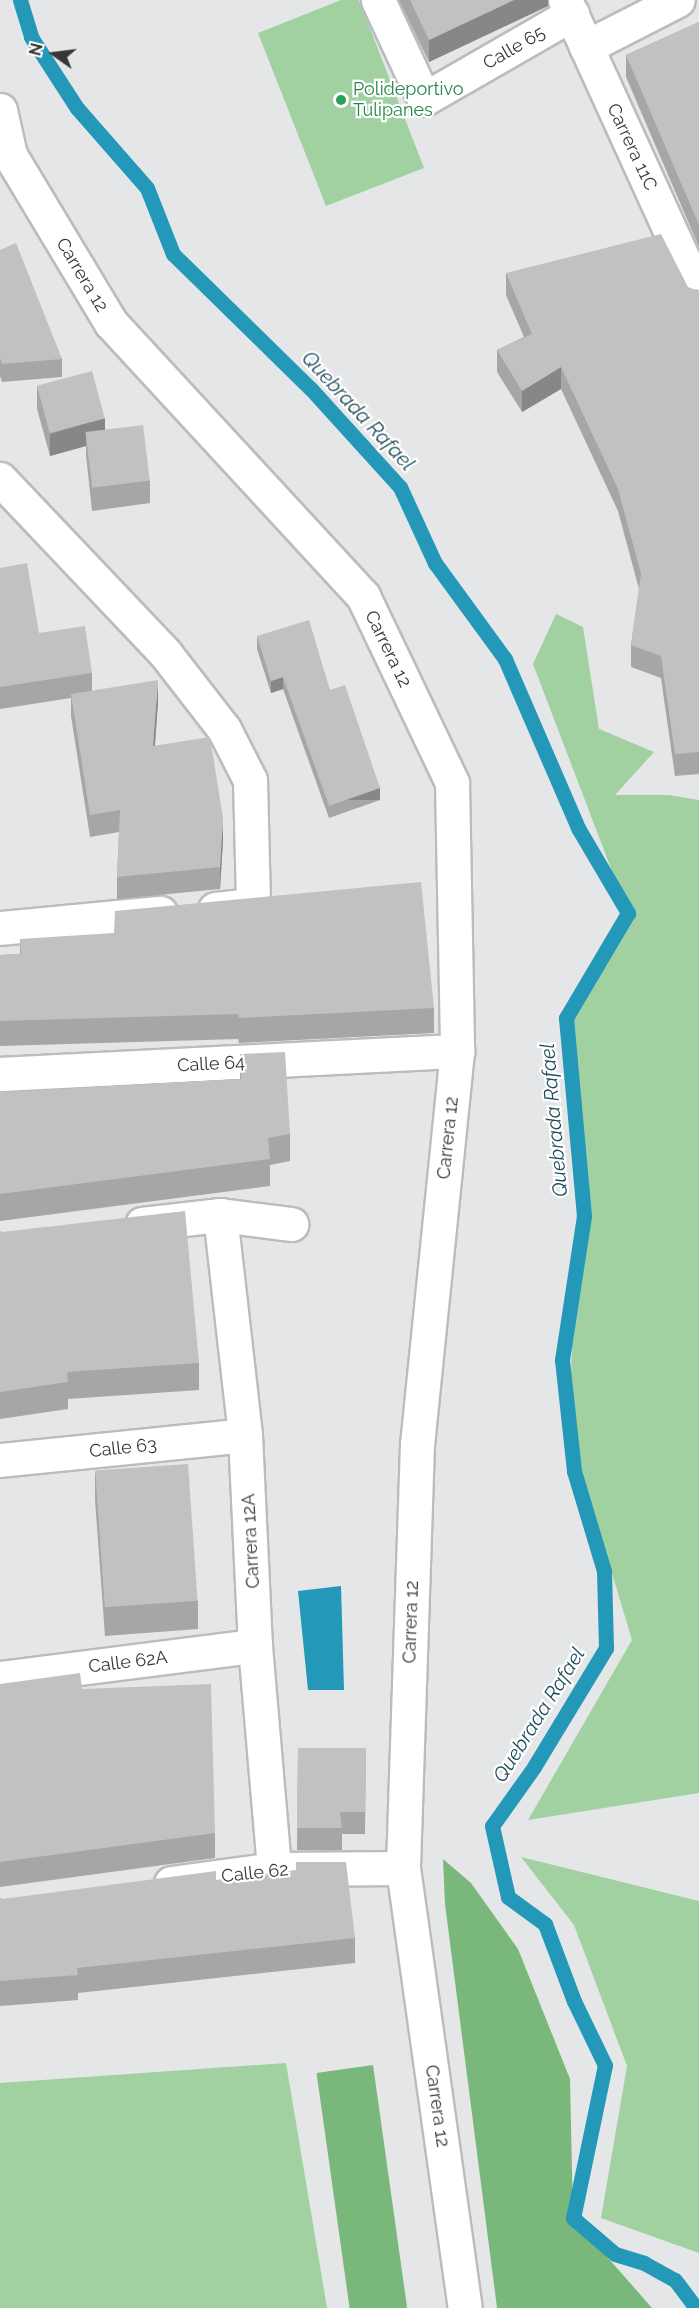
<!DOCTYPE html>
<style>
body{margin:0}
#map{position:relative;width:699px;height:2308px;overflow:hidden;background:#e5e6e8;font-family:Raleway,sans-serif}
div>[style]{position:absolute}
.green>*{inset:0;background:#a1d1a1}
.forest>*{inset:0;background:#79b77a;transform-origin:0 0}
.water>*{inset:0;background:#2398b9}
.stream>*{height:15px;margin:-7.5px;padding:0 7.5px;transform-origin:7.5px;border-radius:7.5px;background:#2398b9}
.roads{filter:drop-shadow(2px 0 #bbbcbe) drop-shadow(-2px 0 #bbbcbe) drop-shadow(0 2px #bbbcbe) drop-shadow(0 -2px #bbbcbe)}
.minor>*{height:33px;margin:-16.5px;padding:0 16.5px;transform-origin:16.5px;border-radius:16.5px;background:#fff}
.wall>*{inset:0;background:#a5a6a8}
.shaded-wall>*{inset:0;background:#868788;transform-origin:0 0}
.building>*{inset:0;background:#c0c1c3;transform-origin:0 0}
.dots>*{width:16px;height:16px;translate:-50% -50%;box-sizing:border-box;border:3px solid #fff;border-radius:50%}
span{translate:-50% -50%;white-space:nowrap;text-align:center;line-height:1.15;-webkit-text-stroke:4.5px #fff;paint-order:stroke}
.street-label{font-size:18px;color:#363637}
.leisure-label{font-size:18px;color:#27864d}
.left{translate:0 -50%;text-align:left}
.water-label{font-size:20px;color:#1f4c5b;font-style:italic}
.north{position:absolute;left:24px;top:24px;width:60px;height:60px;-webkit-text-stroke:4px #fff;paint-order:stroke;rotate:284deg;font-size:16px;font-weight:700;line-height:24px;text-align:center;color:#363637}
.north::after{content:'';display:block;margin:auto;width:21px;height:27px;background:#363637;clip-path:polygon(50% 0,100% 100%,50% 72%,0 100%)}
</style>
<div id="map">
<div class="green">
<i style="clip-path:polygon(341px 0,359px 0,424px 168px,326px 206px,258px 33px)"></i>
<i style="clip-path:polygon(556px 614px,583px 627px,599px 729px,654px 752px,615px 795px,669px 795px,699px 800px,699px 1793px,528px 1820px,632px 1640px,569px 1430px,579px 1153px,566px 1018px,628px 913px,533px 664px)"></i>
<i style="clip-path:polygon(521px 1857px,699px 1901px,699px 2253px,601px 2218px,627px 2066px,574px 1925px)"></i>
<i style="clip-path:polygon(286px 2063px,327px 2308px,0 2308px,0 2083px)"></i>
</div>
<div class="forest">
<i style="clip-path:polygon(443px 1859px,471px 1883px,518px 1949px,570px 2079px,573px 2218px,652px 2308px,497px 2308px,445px 1904px)"></i>
<i style="left:373px;top:2065px;width:245px;height:57px;rotate:82deg"></i>
</div>
<div class="water">
<i style="clip-path:polygon(341px 1586px,344px 1690px,308px 1690px,298px 1591px)"></i>
</div>
<div class="stream">
<i style="left:20px;top:0;width:39px;rotate:73deg"></i>
<i style="left:31px;top:37px;width:85px;rotate:57.1deg"></i>
<i style="left:77px;top:108px;width:106px;rotate:48.8deg"></i>
<i style="left:147px;top:188px;width:71px;rotate:68.5deg"></i>
<i style="left:173px;top:254px;width:193px;rotate:44.4deg"></i>
<i style="left:311px;top:389px;width:132px;rotate:47.8deg"></i>
<i style="left:400px;top:487px;width:84px;rotate:65.3deg"></i>
<i style="left:435px;top:563px;width:119px;rotate:53.9deg"></i>
<i style="left:505px;top:659px;width:184px;rotate:66.6deg"></i>
<i style="left:578px;top:828px;width:99px;rotate:59.5deg"></i>
<i style="left:628px;top:913px;width:122px;rotate:120.6deg"></i>
<i style="left:566px;top:1018px;width:199px;rotate:84.8deg"></i>
<i style="left:584px;top:1216px;width:146px;rotate:98.7deg"></i>
<i style="left:562px;top:1360px;width:112px;rotate:83.8deg"></i>
<i style="left:574px;top:1471px;width:104px;rotate:73.3deg"></i>
<i style="left:604px;top:1571px;width:77px;rotate:88.5deg"></i>
<i style="left:606px;top:1648px;width:139px;rotate:121.2deg"></i>
<i style="left:534px;top:1767px;width:72px;rotate:125.4deg"></i>
<i style="left:492px;top:1826px;width:73px;rotate:77.3deg"></i>
<i style="left:508px;top:1897px;width:46px;rotate:36.1deg"></i>
<i style="left:545px;top:1924px;width:82px;rotate:69.4deg"></i>
<i style="left:574px;top:2001px;width:71px;rotate:64.2deg"></i>
<i style="left:605px;top:2065px;width:156px;rotate:101.8deg"></i>
<i style="left:573px;top:2218px;width:55px;rotate:40.6deg"></i>
<i style="left:615px;top:2254px;width:30px;rotate:17deg"></i>
<i style="left:644px;top:2263px;width:35px;rotate:29deg"></i>
<i style="left:675px;top:2280px;width:35px;rotate:53deg"></i>
</div>
<div class="roads">
<div class="minor">
<i style="left:378px;top:0;width:109px;rotate:65.1deg"></i>
<i style="left:424px;top:99px;width:171px;rotate:-29.9deg"></i>
<i style="left:565px;top:0;width:323px;rotate:65.5deg"></i>
<i style="left:586px;top:47px;width:103px;rotate:-27.1deg"></i>
<i style="left:0;top:110px;width:46px;rotate:77.5deg"></i>
<i style="left:10px;top:155px;width:196px;rotate:59deg"></i>
<i style="left:111px;top:323px;width:372px;rotate:47.3deg"></i>
<i style="left:363px;top:596px;width:207px;rotate:64.5deg"></i>
<i style="left:452px;top:783px;width:268px;rotate:88.9deg"></i>
<i style="left:457px;top:1051px;width:395px;rotate:95.8deg"></i>
<i style="left:417px;top:1444px;width:424px;rotate:91.9deg"></i>
<i style="left:403px;top:1868px;width:444px;rotate:82deg"></i>
<i style="left:0;top:479px;width:240px;rotate:46.5deg"></i>
<i style="left:165px;top:653px;width:96px;rotate:52.2deg"></i>
<i style="left:224px;top:729px;width:57px;rotate:63deg"></i>
<i style="left:250px;top:780px;width:125px;rotate:88.6deg"></i>
<i style="left:253px;top:905px;width:38px;rotate:174deg"></i>
<i style="left:0;top:928px;width:161px;rotate:-5.4deg"></i>
<i style="left:0;top:1074px;width:458px;rotate:-2.9deg"></i>
<i style="left:220px;top:1215px;width:221px;rotate:83.5deg"></i>
<i style="left:245px;top:1435px;width:211px;rotate:87.3deg"></i>
<i style="left:255px;top:1646px;width:224px;rotate:85.1deg"></i>
<i style="left:142px;top:1224px;width:79px;rotate:-6.6deg"></i>
<i style="left:220px;top:1215px;width:72px;rotate:7.2deg"></i>
<i style="left:0;top:1460px;width:246px;rotate:-5.8deg"></i>
<i style="left:0;top:1678px;width:257px;rotate:-7.2deg"></i>
<i style="left:171px;top:1883px;width:104px;rotate:-7.7deg"></i>
<i style="left:274px;top:1869px;width:129px;rotate:-0.4deg"></i>
</div>
</div>
<div class="wall">
<i style="clip-path:polygon(399px 0,548px 0,548px 6px,429px 62px)"></i>
<i style="clip-path:polygon(699px 22px,699px 247px,626px 77px,626px 55px)"></i>
<i style="clip-path:polygon(0 250px,62px 359px,62px 377px,2px 382px,0 376px)"></i>
<i style="clip-path:polygon(506px 273px,699px 290px,699px 774px,675px 776px,661px 678px,631px 667px,631px 645px,639px 589px,618px 511px,561px 389px,522px 412px,497px 372px,497px 350px,524px 337px,506px 295px)"></i>
<i style="clip-path:polygon(37px 387px,105px 430px,150px 481px,150px 503px,92px 511px,86px 455px,86px 446px,50px 456px,37px 409px)"></i>
<i style="clip-path:polygon(0 568px,39px 633px,92px 673px,92px 691px,158px 702px,155px 746px,223px 840px,220px 889px,117px 899px,117px 877px,119px 832px,90px 837px,71px 716px,71px 698px,0 709px)"></i>
<i style="clip-path:polygon(257px 636px,330px 690px,380px 800px,329px 818px,283px 689px,271px 693px,257px 649px)"></i>
<i style="clip-path:polygon(20px 939px,434px 1008px,434px 1033px,239px 1043px,238px 1039px,0 1046px,0 955px,20px 954px)"></i>
<i style="clip-path:polygon(240px 1054px,290px 1134px,290px 1161px,270px 1165px,270px 1186px,0 1221px,0 1092px,240px 1079px)"></i>
<i style="clip-path:polygon(0 1231px,199px 1363px,199px 1390px,68px 1399px,68px 1409px,0 1419px)"></i>
<i style="clip-path:polygon(95px 1472px,198px 1601px,198px 1629px,105px 1636px,95px 1500px)"></i>
<i style="clip-path:polygon(0 1684px,82px 1689px,215px 1833px,215px 1858px,0 1887px)"></i>
<i style="clip-path:polygon(298px 1748px,366px 1748px,365px 1834px,342px 1834px,342px 1850px,297px 1850px)"></i>
<i style="clip-path:polygon(216px 1880px,355px 1938px,355px 1963px,78px 1993px,78px 2000px,0 2006px,0 1898px,3px 1899px)"></i>
</div>
<div class="shaded-wall">
<i style="clip-path:polygon(514px 0,548px 0,548px 6px,429px 62px,429px 40px)"></i>
<i style="clip-path:polygon(561px 367px,561px 389px,522px 412px,522px 391px)"></i>
<i style="clip-path:polygon(105px 418px,105px 440px,86px 433px,86px 446px,50px 456px,50px 434px)"></i>
<i style="clip-path:polygon(283px 677px,283px 689px,271px 693px,271px 681px)"></i>
<i style="clip-path:polygon(158px 680px,158px 702px,153px 768px,153px 746px)"></i>
<i style="left:380px;top:788px;width:12px;height:54px;rotate:90deg"></i>
<i style="clip-path:polygon(223px 818px,223px 840px,220px 889px,220px 867px)"></i>
</div>
<div class="building">
<i style="clip-path:polygon(410px 0,514px 0,429px 40px)"></i>
<i style="clip-path:polygon(699px 22px,699px 225px,626px 55px)"></i>
<i style="clip-path:polygon(661px 234px,688px 287px,698px 291px,699px 290px,699px 752px,675px 754px,661px 656px,631px 645px,641px 574px,618px 489px,561px 367px,522px 391px,497px 350px,532px 334px,506px 273px)"></i>
<i style="clip-path:polygon(16px 243px,62px 359px,2px 364px,0 358px,0 250px)"></i>
<i style="left:92px;top:371px;width:49px;height:57px;rotate:75deg"></i>
<i style="left:143px;top:425px;width:56px;height:58px;rotate:83deg"></i>
<i style="clip-path:polygon(27px 563px,39px 633px,85px 626px,92px 673px,0 687px,0 568px)"></i>
<i style="clip-path:polygon(309px 620px,330px 690px,345px 685px,380px 788px,329px 806px,283px 677px,271px 681px,257px 636px)"></i>
<i style="clip-path:polygon(158px 680px,153px 746px,210px 737px,223px 818px,220px 867px,117px 877px,120px 810px,90px 815px,71px 694px)"></i>
<i style="clip-path:polygon(421px 882px,434px 1008px,239px 1018px,238px 1014px,0 1021px,0 955px,21px 954px,20px 939px,114px 933px,115px 911px)"></i>
<i style="clip-path:polygon(285px 1052px,290px 1134px,268px 1138px,270px 1159px,0 1194px,0 1092px,241px 1079px,240px 1054px)"></i>
<i style="clip-path:polygon(185px 1211px,199px 1363px,67px 1372px,68px 1382px,0 1392px,0 1231px,2px 1232px)"></i>
<i style="left:188px;top:1464px;width:137px;height:93px;rotate:86deg"></i>
<i style="clip-path:polygon(80px 1673px,82px 1689px,211px 1684px,215px 1833px,0 1862px,0 1684px)"></i>
<i style="clip-path:polygon(298px 1748px,366px 1748px,365px 1812px,340px 1812px,342px 1828px,297px 1828px)"></i>
<i style="clip-path:polygon(296px 1862px,346px 1862px,355px 1938px,77px 1968px,78px 1975px,0 1981px,0 1898px,3px 1899px,216px 1871px,216px 1880px,296px 1870px)"></i>
</div>
<div class="dots">
<i style="left:341px;top:100px;background:#2e9e5b"></i>
</div>
<div class="street-label">
<span style="left:514px;top:48px;rotate:-30deg">Calle 65</span>
<span style="left:632px;top:147px;rotate:65deg">Carrera 11C</span>
<span style="left:82px;top:275px;rotate:59deg">Carrera 12</span>
<span style="left:388px;top:649px;rotate:64deg">Carrera 12</span>
<span style="left:211px;top:1064px;rotate:-3deg">Calle 64</span>
<span style="left:448px;top:1138px;rotate:-84deg">Carrera 12</span>
<span style="left:123px;top:1448px;rotate:-6deg">Calle 63</span>
<span style="left:251px;top:1541px;rotate:-93deg">Carrera 12A</span>
<span style="left:411px;top:1622px;rotate:-88deg">Carrera 12</span>
<span style="left:128px;top:1662px;rotate:-7deg">Calle 62A</span>
<span style="left:255px;top:1873px;rotate:-6deg">Calle 62</span>
<span style="left:437px;top:2106px;rotate:82deg">Carrera 12</span>
</div>
<div class="leisure-label">
<span class="left" style="left:353px;top:100px">Polideportivo<br>Tulipanes</span>
</div>
<div class="water-label">
<span style="left:358px;top:411px;rotate:47deg">Quebrada Rafael</span>
<span style="left:554px;top:1120px;rotate:-95deg">Quebrada Rafael</span>
<span style="left:539px;top:1715px;rotate:-58deg">Quebrada Rafael</span>
</div>
<div class="north">N</div>
</div>
